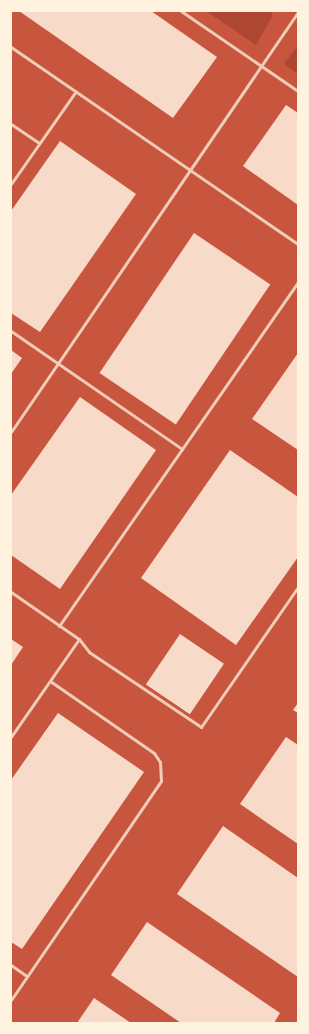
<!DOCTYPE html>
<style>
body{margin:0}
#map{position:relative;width:309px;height:1034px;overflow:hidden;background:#c8553d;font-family:"Golos Text",sans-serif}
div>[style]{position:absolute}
.green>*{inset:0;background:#ae4732}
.building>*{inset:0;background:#f7dbc8;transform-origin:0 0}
.service>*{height:3px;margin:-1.5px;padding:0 1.5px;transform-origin:1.5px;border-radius:1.5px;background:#f1ccb7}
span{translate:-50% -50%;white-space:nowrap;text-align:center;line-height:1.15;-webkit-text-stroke:4px #fff3e0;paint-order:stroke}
.frame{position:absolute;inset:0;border:12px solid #fff3e0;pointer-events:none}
</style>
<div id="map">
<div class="green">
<i style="clip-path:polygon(206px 11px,272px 11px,272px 17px,256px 45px)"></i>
<i style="clip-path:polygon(298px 45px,298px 74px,284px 64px)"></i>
</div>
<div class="building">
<i style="clip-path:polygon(19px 11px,151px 11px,217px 57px,173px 118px)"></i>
<i style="clip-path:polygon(286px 105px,298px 113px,298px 205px,243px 166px)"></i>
<i style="clip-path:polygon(60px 141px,136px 194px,40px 332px,11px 313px,11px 211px)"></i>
<i style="left:194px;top:233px;width:92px;height:169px;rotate:34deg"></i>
<i style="clip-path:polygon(11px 350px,22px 358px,11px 374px)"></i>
<i style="clip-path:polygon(298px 353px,298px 450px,252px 419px)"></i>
<i style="clip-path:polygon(80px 397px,156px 450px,60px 589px,11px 555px,11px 495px)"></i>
<i style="clip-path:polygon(230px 450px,298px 497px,298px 557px,236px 645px,141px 578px)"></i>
<i style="left:180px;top:634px;width:53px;height:61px;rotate:34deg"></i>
<i style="clip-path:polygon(11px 639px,23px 647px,11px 665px)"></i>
<i style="clip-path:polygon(298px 703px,298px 713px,293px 710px)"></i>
<i style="clip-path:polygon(58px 713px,144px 772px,22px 949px,11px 942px,11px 780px)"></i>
<i style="clip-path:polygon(286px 737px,298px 745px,298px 844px,240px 804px)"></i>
<i style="clip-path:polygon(223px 826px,298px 878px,298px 977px,177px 894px)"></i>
<i style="clip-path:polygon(147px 922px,280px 1013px,274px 1023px,181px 1023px,111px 975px)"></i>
<i style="clip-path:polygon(94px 998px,131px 1023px,77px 1023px)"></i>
</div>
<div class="service">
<i style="left:181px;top:11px;width:142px;rotate:34.4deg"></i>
<i style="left:11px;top:47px;width:348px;rotate:34.5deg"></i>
<i style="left:11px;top:124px;width:34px;rotate:34deg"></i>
<i style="left:11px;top:184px;width:113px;rotate:-55deg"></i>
<i style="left:11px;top:331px;width:208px;rotate:34.6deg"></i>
<i style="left:11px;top:432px;width:509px;rotate:-55.65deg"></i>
<i style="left:11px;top:592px;width:83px;rotate:34.7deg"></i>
<i style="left:79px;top:639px;width:119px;rotate:124.8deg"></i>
<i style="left:59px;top:626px;width:419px;rotate:-55.2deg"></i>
<i style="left:79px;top:639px;width:16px;rotate:52deg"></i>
<i style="left:89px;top:652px;width:135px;rotate:33.8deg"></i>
<i style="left:201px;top:727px;width:170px;rotate:-55.3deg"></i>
<i style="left:11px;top:965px;width:19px;rotate:35deg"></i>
<i style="left:11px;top:1000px;width:265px;rotate:-55.6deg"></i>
<i style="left:161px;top:781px;width:19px;rotate:-93deg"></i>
<i style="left:160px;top:762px;width:11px;rotate:-124deg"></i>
<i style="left:154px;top:753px;width:126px;rotate:-145.3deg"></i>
</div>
<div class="frame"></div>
</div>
